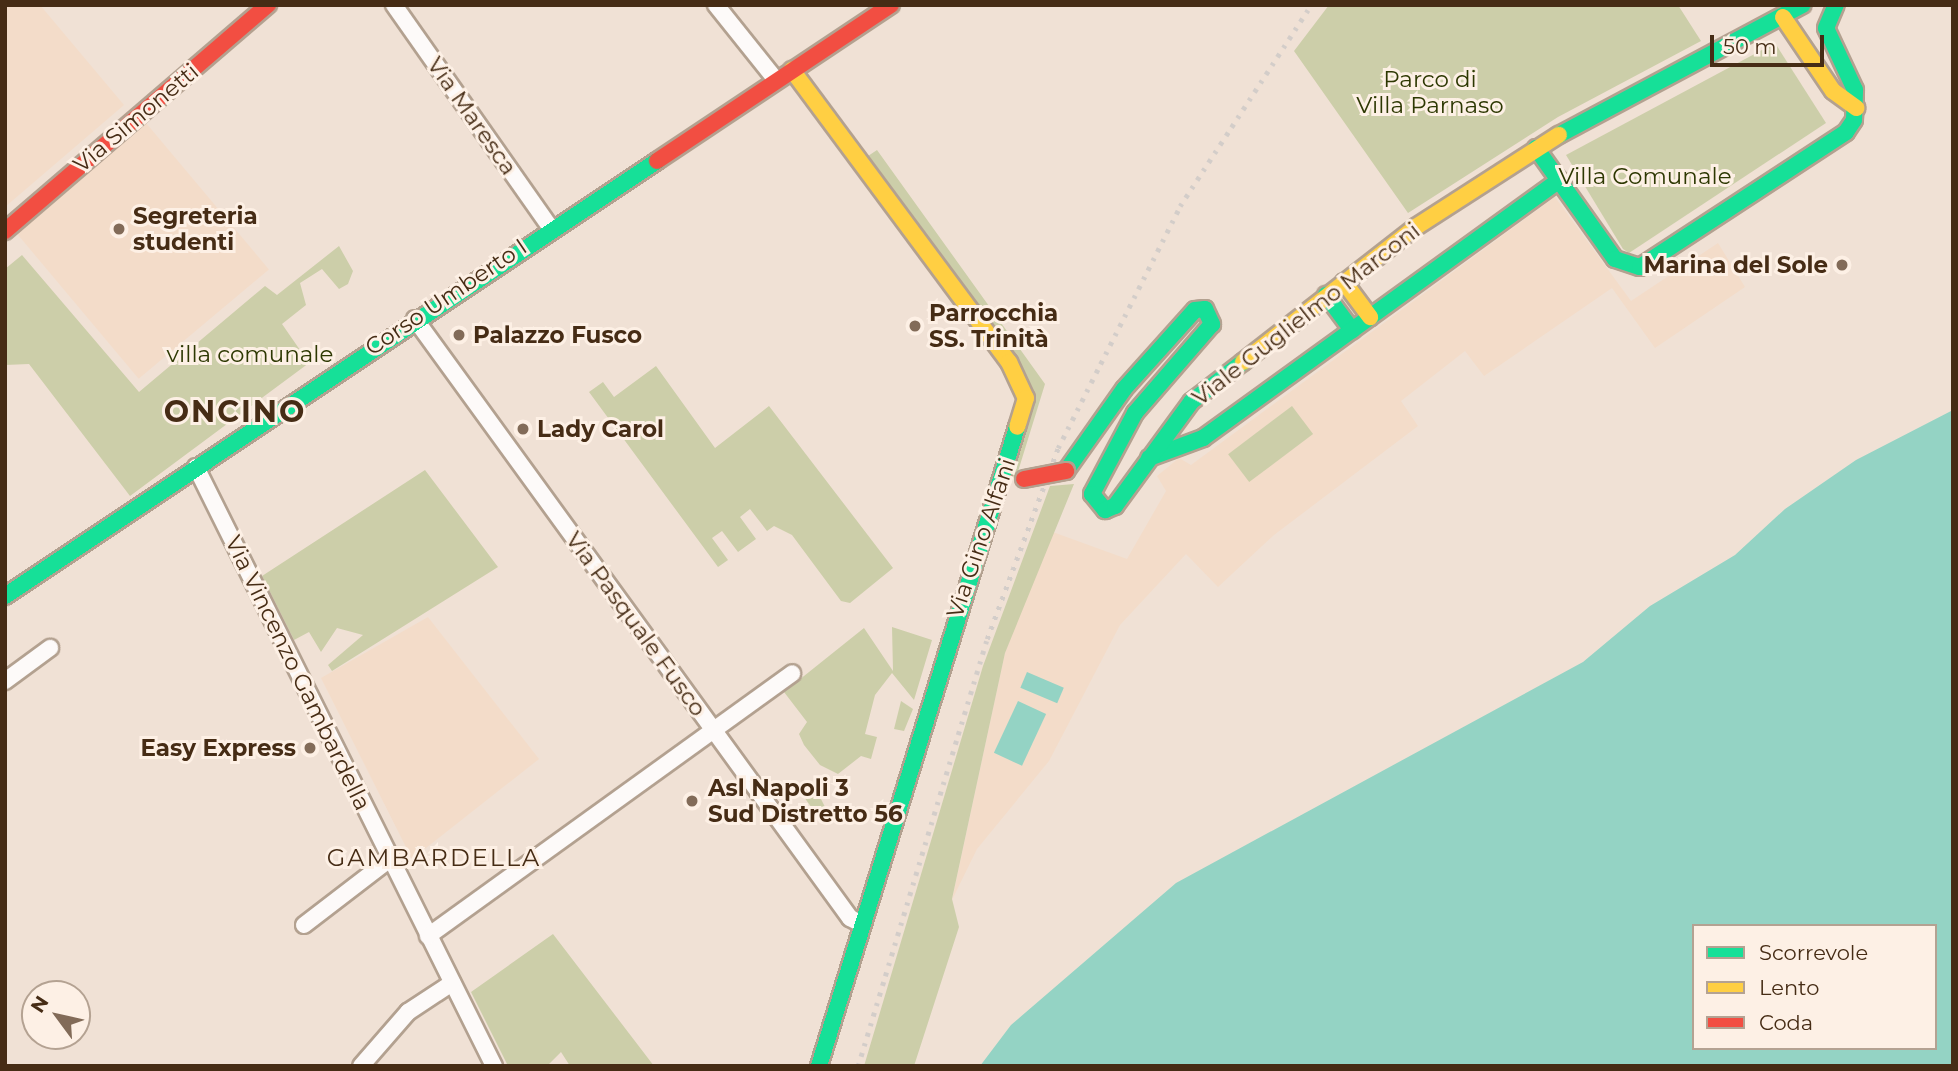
<!DOCTYPE html>
<meta charset="utf-8">
<style>
body{margin:0}
#map{position:relative;width:1958px;height:1071px;overflow:hidden;background:#f0e1d5;font-family:Montserrat,sans-serif}
div>[style]{position:absolute}
.built>*{inset:0;background:#f3dcc9;transform-origin:0 0}
.green>*{inset:0;background:#cccea9;transform-origin:0 0}
.water>*{inset:0;background:#94d3c4;transform-origin:0 0}
.roads{filter:drop-shadow(2px 0 #b3a190) drop-shadow(-2px 0 #b3a190) drop-shadow(0 2px #b3a190) drop-shadow(0 -2px #b3a190)}
.street>*{height:16px;margin:-8px;padding:0 8px;transform-origin:8px;border-radius:8px;background:#fdfaf9}
.fast>*{height:16px;margin:-8px;padding:0 8px;transform-origin:8px;border-radius:8px;background:#16e098}
.slow>*{height:16px;margin:-8px;padding:0 8px;transform-origin:8px;border-radius:8px;background:#ffcf43}
.jam>*{height:16px;margin:-8px;padding:0 8px;transform-origin:8px;border-radius:8px;background:#f24e42}
.rail>*{height:4.5px;margin-top:-2.25px;transform-origin:0;background:repeating-linear-gradient(90deg,#d3cdc9 0 3.5px,transparent 0 10.5px)}
.bridges{filter:drop-shadow(2px 0 #b3a190) drop-shadow(-2px 0 #b3a190) drop-shadow(0 2px #b3a190) drop-shadow(0 -2px #b3a190)}
.jam-bridge>*{height:16px;margin:-8px;padding:0 8px;transform-origin:8px;border-radius:8px;background:#f24e42}
.dots>*{width:19px;height:19px;translate:-50% -50%;box-sizing:border-box;border:4px solid #fdf0e5;border-radius:50%}
span{translate:-50% -50%;white-space:nowrap;text-align:center;line-height:1.15;-webkit-text-stroke:6px #fdf0e5;paint-order:stroke}
.park-label{font-size:23px;color:#2d3802}
.street-label{font-size:23px;color:#462c15}
.poi-label{font-size:23px;color:#462c15;font-weight:700}
.left{translate:0 -50%;text-align:left}
.right{translate:-100% -50%;text-align:right}
.neighbourhood-label{font-size:24px;color:#462c15;letter-spacing:2px}
.district-label{font-size:30px;color:#462c15;font-weight:700;letter-spacing:2px}
.frame{position:absolute;inset:0;border:7px solid #462c15;pointer-events:none}
.legend{position:absolute;left:1692px;top:924px;width:245px;height:126px;box-sizing:border-box;background:#fdf0e5;border:2px solid #b4a292;margin:0;padding:9px 12px;list-style:none;font-size:21px;color:#462c15}
.legend li{display:flex;align-items:center;gap:14px;height:35px}
.legend b{width:35px;border:2px solid #b4a292}
.north{position:absolute;left:21px;top:980px;width:70px;height:70px;box-sizing:border-box;background:#fdf0e5;border:2px solid #b4a292;border-radius:50%;rotate:303deg;font-size:19px;font-weight:700;line-height:28px;text-align:center;color:#462c15}
.north::after{content:'';display:block;margin:auto;width:24px;height:32px;background:#826b58;clip-path:polygon(50% 0,100% 100%,50% 72%,0 100%)}
.scale{position:absolute;left:1710px;top:35px;width:114px;height:32px;box-sizing:border-box;border:4px solid #462c15;border-top:0;padding-left:9px;font-size:21px;line-height:24px;white-space:nowrap;color:#462c15;-webkit-text-stroke:5px #fdf0e5;paint-order:stroke}
</style>
<div id="map">
<div class="built">
<i style="clip-path:polygon(5px 5px,40px 5px,124px 105px,5px 207px)"></i>
<i style="left:141px;top:117px;width:199px;height:170px;rotate:50deg"></i>
<i style="clip-path:polygon(1555px 197px,1631px 301px,1718px 243px,1745px 287px,1655px 348px,1612px 288px,1484px 376px,1465px 351px,1401px 401px,1418px 426px,1274px 535px,1218px 587px,1186px 554px,1120px 625px,1049px 761px,977px 849px,952px 900px,1005px 653px,1050px 531px,1127px 559px,1166px 491px,1157px 476px,1179px 458px,1191px 465px)"></i>
<i style="clip-path:polygon(428px 617px,539px 759px,412px 859px,321px 678px)"></i>
</div>
<div class="green">
<i style="clip-path:polygon(1329px 5px,1678px 5px,1701px 41px,1558px 117px,1408px 213px,1294px 51px)"></i>
<i style="clip-path:polygon(1775px 43px,1826px 123px,1629px 253px,1623px 249px,1566px 155px)"></i>
<i style="clip-path:polygon(877px 150px,1045px 384px,1016px 478px,1000px 476px,1026px 398px,868px 156px)"></i>
<i style="clip-path:polygon(339px 246px,353px 271px,348px 284px,339px 289px,322px 269px,300px 283px,306px 305px,282px 324px,309px 363px,130px 496px,29px 364px,5px 365px,5px 269px,22px 255px,139px 392px,265px 286px,277px 295px)"></i>
<i style="clip-path:polygon(656px 366px,715px 448px,769px 406px,893px 568px,850px 603px,841px 601px,792px 535px,774px 526px,767px 531px,750px 509px,740px 517px,756px 539px,738px 552px,722px 531px,712px 538px,728px 560px,718px 567px,589px 392px,603px 382px,614px 397px)"></i>
<i style="left:1292px;top:406px;width:35px;height:80px;rotate:53deg"></i>
<i style="clip-path:polygon(425px 470px,498px 567px,332px 671px,328px 665px,363px 635px,337px 628px,321px 652px,309px 632px,294px 640px,262px 576px)"></i>
<i style="clip-path:polygon(1074px 484px,1005px 653px,952px 899px,959px 927px,914px 1066px,864px 1066px,983px 666px,1050px 486px)"></i>
<i style="clip-path:polygon(892px 627px,932px 640px,914px 700px,892px 673px,875px 695px,865px 734px,877px 737px,871px 759px,861px 756px,838px 774px,820px 765px,804px 745px,799px 734px,807px 722px,784px 692px,864px 628px,893px 671px)"></i>
<i style="clip-path:polygon(901px 701px,913px 709px,904px 731px,894px 729px)"></i>
<i style="clip-path:polygon(819px 795px,825px 807px,819px 818px,804px 797px)"></i>
<i style="clip-path:polygon(553px 934px,654px 1066px,570px 1066px,561px 1052px,547px 1066px,508px 1066px,471px 992px)"></i>
</div>
<div class="water">
<i style="clip-path:polygon(evenodd,1953px 410px,1953px 1066px,980px 1066px,1011px 1025px,1176px 883px,1583px 662px,1650px 606px,1735px 555px,1785px 509px,1856px 460px,1953px 410px,1694px 926px,1935px 926px,1935px 1048px,1694px 1048px,1694px 926px)"></i>
<i style="left:1027px;top:672px;width:40px;height:17px;rotate:23deg"></i>
<i style="left:1018px;top:701px;width:31px;height:57px;rotate:25deg"></i>
</div>
<div class="roads">
<div class="street">
<i style="left:394px;top:5px;width:271px;rotate:54.9deg"></i>
<i style="left:716px;top:5px;width:96px;rotate:51.3deg"></i>
<i style="left:415px;top:319px;width:740px;rotate:54.01deg"></i>
<i style="left:850px;top:918px;width:13px;rotate:27deg"></i>
<i style="left:196px;top:467px;width:669px;rotate:63.55deg"></i>
<i style="left:5px;top:681px;width:56px;rotate:-36.3deg"></i>
<i style="left:304px;top:925px;width:108px;rotate:-37.5deg"></i>
<i style="left:428px;top:936px;width:449px;rotate:-35.8deg"></i>
<i style="left:361px;top:1066px;width:72px;rotate:-49deg"></i>
<i style="left:408px;top:1012px;width:53px;rotate:-33.4deg"></i>
</div>
<div class="fast">
<i style="left:1559px;top:135px;width:276px;rotate:-28.1deg"></i>
<i style="left:1536px;top:148px;width:136px;rotate:54.6deg"></i>
<i style="left:1615px;top:259px;width:26px;rotate:18deg"></i>
<i style="left:1640px;top:267px;width:246px;rotate:-33.2deg"></i>
<i style="left:1846px;top:132px;width:14px;rotate:-56deg"></i>
<i style="left:1854px;top:120px;width:30px;rotate:-88deg"></i>
<i style="left:1855px;top:90px;width:68px;rotate:-115.1deg"></i>
<i style="left:1826px;top:28px;width:25px;rotate:-67deg"></i>
<i style="left:1326px;top:295px;width:44px;rotate:53.4deg"></i>
<i style="left:1149px;top:458px;width:58px;rotate:-20.3deg"></i>
<i style="left:1203px;top:438px;width:440px;rotate:-35.9deg"></i>
<i style="left:1066px;top:471px;width:100px;rotate:-54.7deg"></i>
<i style="left:1124px;top:389px;width:106px;rotate:-48.1deg"></i>
<i style="left:1195px;top:310px;width:10px;rotate:-6deg"></i>
<i style="left:1205px;top:309px;width:17px;rotate:65deg"></i>
<i style="left:1212px;top:324px;width:118px;rotate:130.9deg"></i>
<i style="left:1135px;top:413px;width:92px;rotate:118deg"></i>
<i style="left:1092px;top:494px;width:21px;rotate:51deg"></i>
<i style="left:1105px;top:510px;width:11px;rotate:-22deg"></i>
<i style="left:1115px;top:506px;width:129px;rotate:-53.8deg"></i>
<i style="left:1191px;top:402px;width:66px;rotate:-37.6deg"></i>
<i style="left:5px;top:596px;width:784px;rotate:-33.71deg"></i>
<i style="left:819px;top:1066px;width:669px;rotate:-72.78deg"></i>
</div>
<div class="slow">
<i style="left:1783px;top:17px;width:89px;rotate:56deg"></i>
<i style="left:1833px;top:91px;width:29px;rotate:36deg"></i>
<i style="left:792px;top:70px;width:364px;rotate:53.4deg"></i>
<i style="left:1009px;top:362px;width:40px;rotate:65deg"></i>
<i style="left:1026px;top:398px;width:30px;rotate:107deg"></i>
<i style="left:1344px;top:282px;width:44px;rotate:53.4deg"></i>
<i style="left:1243px;top:362px;width:219px;rotate:-38deg"></i>
<i style="left:1416px;top:227px;width:170px;rotate:-32.8deg"></i>
</div>
<div class="jam">
<i style="left:657px;top:161px;width:281px;rotate:-33.7deg"></i>
<i style="left:5px;top:231px;width:347px;rotate:-40.7deg"></i>
</div>
</div>
<div class="rail">
<i style="left:858px;top:1066px;width:446px;rotate:-73.2deg"></i>
<i style="left:987px;top:639px;width:204px;rotate:-69.6deg"></i>
<i style="left:1058px;top:448px;width:271px;rotate:-63.2deg"></i>
<i style="left:1180px;top:206px;width:240px;rotate:-56.9deg"></i>
</div>
<div class="bridges">
<div class="jam-bridge">
<i style="left:1024px;top:479px;width:43px;rotate:-10.8deg"></i>
</div>
</div>
<div class="dots">
<i style="left:119px;top:229px;background:#826b58"></i>
<i style="left:1842px;top:265px;background:#826b58"></i>
<i style="left:915px;top:326px;background:#826b58"></i>
<i style="left:459px;top:335px;background:#826b58"></i>
<i style="left:523px;top:429px;background:#826b58"></i>
<i style="left:310px;top:748px;background:#826b58"></i>
<i style="left:692px;top:801px;background:#826b58"></i>
</div>
<div class="park-label">
<span style="left:1430px;top:92px">Parco di<br>Villa Parnaso</span>
<span style="left:1645px;top:176px">Villa Comunale</span>
<span style="left:250px;top:354px">villa comunale</span>
</div>
<div class="street-label">
<span style="left:472px;top:116px;rotate:55deg">Via Maresca</span>
<span style="left:136px;top:118px;rotate:-40deg">Via Simonetti</span>
<span style="left:446px;top:297px;rotate:-34deg">Corso Umberto I</span>
<span style="left:1306px;top:314px;rotate:-38deg">Viale Guglielmo Marconi</span>
<span style="left:981px;top:538px;rotate:-71deg">Via Gino Alfani</span>
<span style="left:636px;top:624px;rotate:54deg">Via Pasquale Fusco</span>
<span style="left:298px;top:673px;rotate:64deg">Via Vincenzo Gambardella</span>
</div>
<div class="poi-label">
<span class="left" style="left:133px;top:229px">Segreteria<br>studenti</span>
<span class="right" style="left:1828px;top:265px">Marina del Sole</span>
<span class="left" style="left:929px;top:326px">Parrocchia<br>SS. Trinità</span>
<span class="left" style="left:473px;top:335px">Palazzo Fusco</span>
<span class="left" style="left:537px;top:429px">Lady Carol</span>
<span class="right" style="left:296px;top:748px">Easy Express</span>
<span class="left" style="left:708px;top:801px">Asl Napoli 3<br>Sud Distretto 56</span>
</div>
<div class="neighbourhood-label">
<span style="left:434px;top:858px">GAMBARDELLA</span>
</div>
<div class="district-label">
<span style="left:235px;top:412px">ONCINO</span>
</div>
<div class="frame"></div>
<ul class="legend">
<li><b style="height:9px;background:#16e098"></b>Scorrevole</li>
<li><b style="height:9px;background:#ffcf43"></b>Lento</li>
<li><b style="height:9px;background:#f24e42"></b>Coda</li>
</ul>
<div class="north">N</div>
<div class="scale">50 m</div>
</div>
